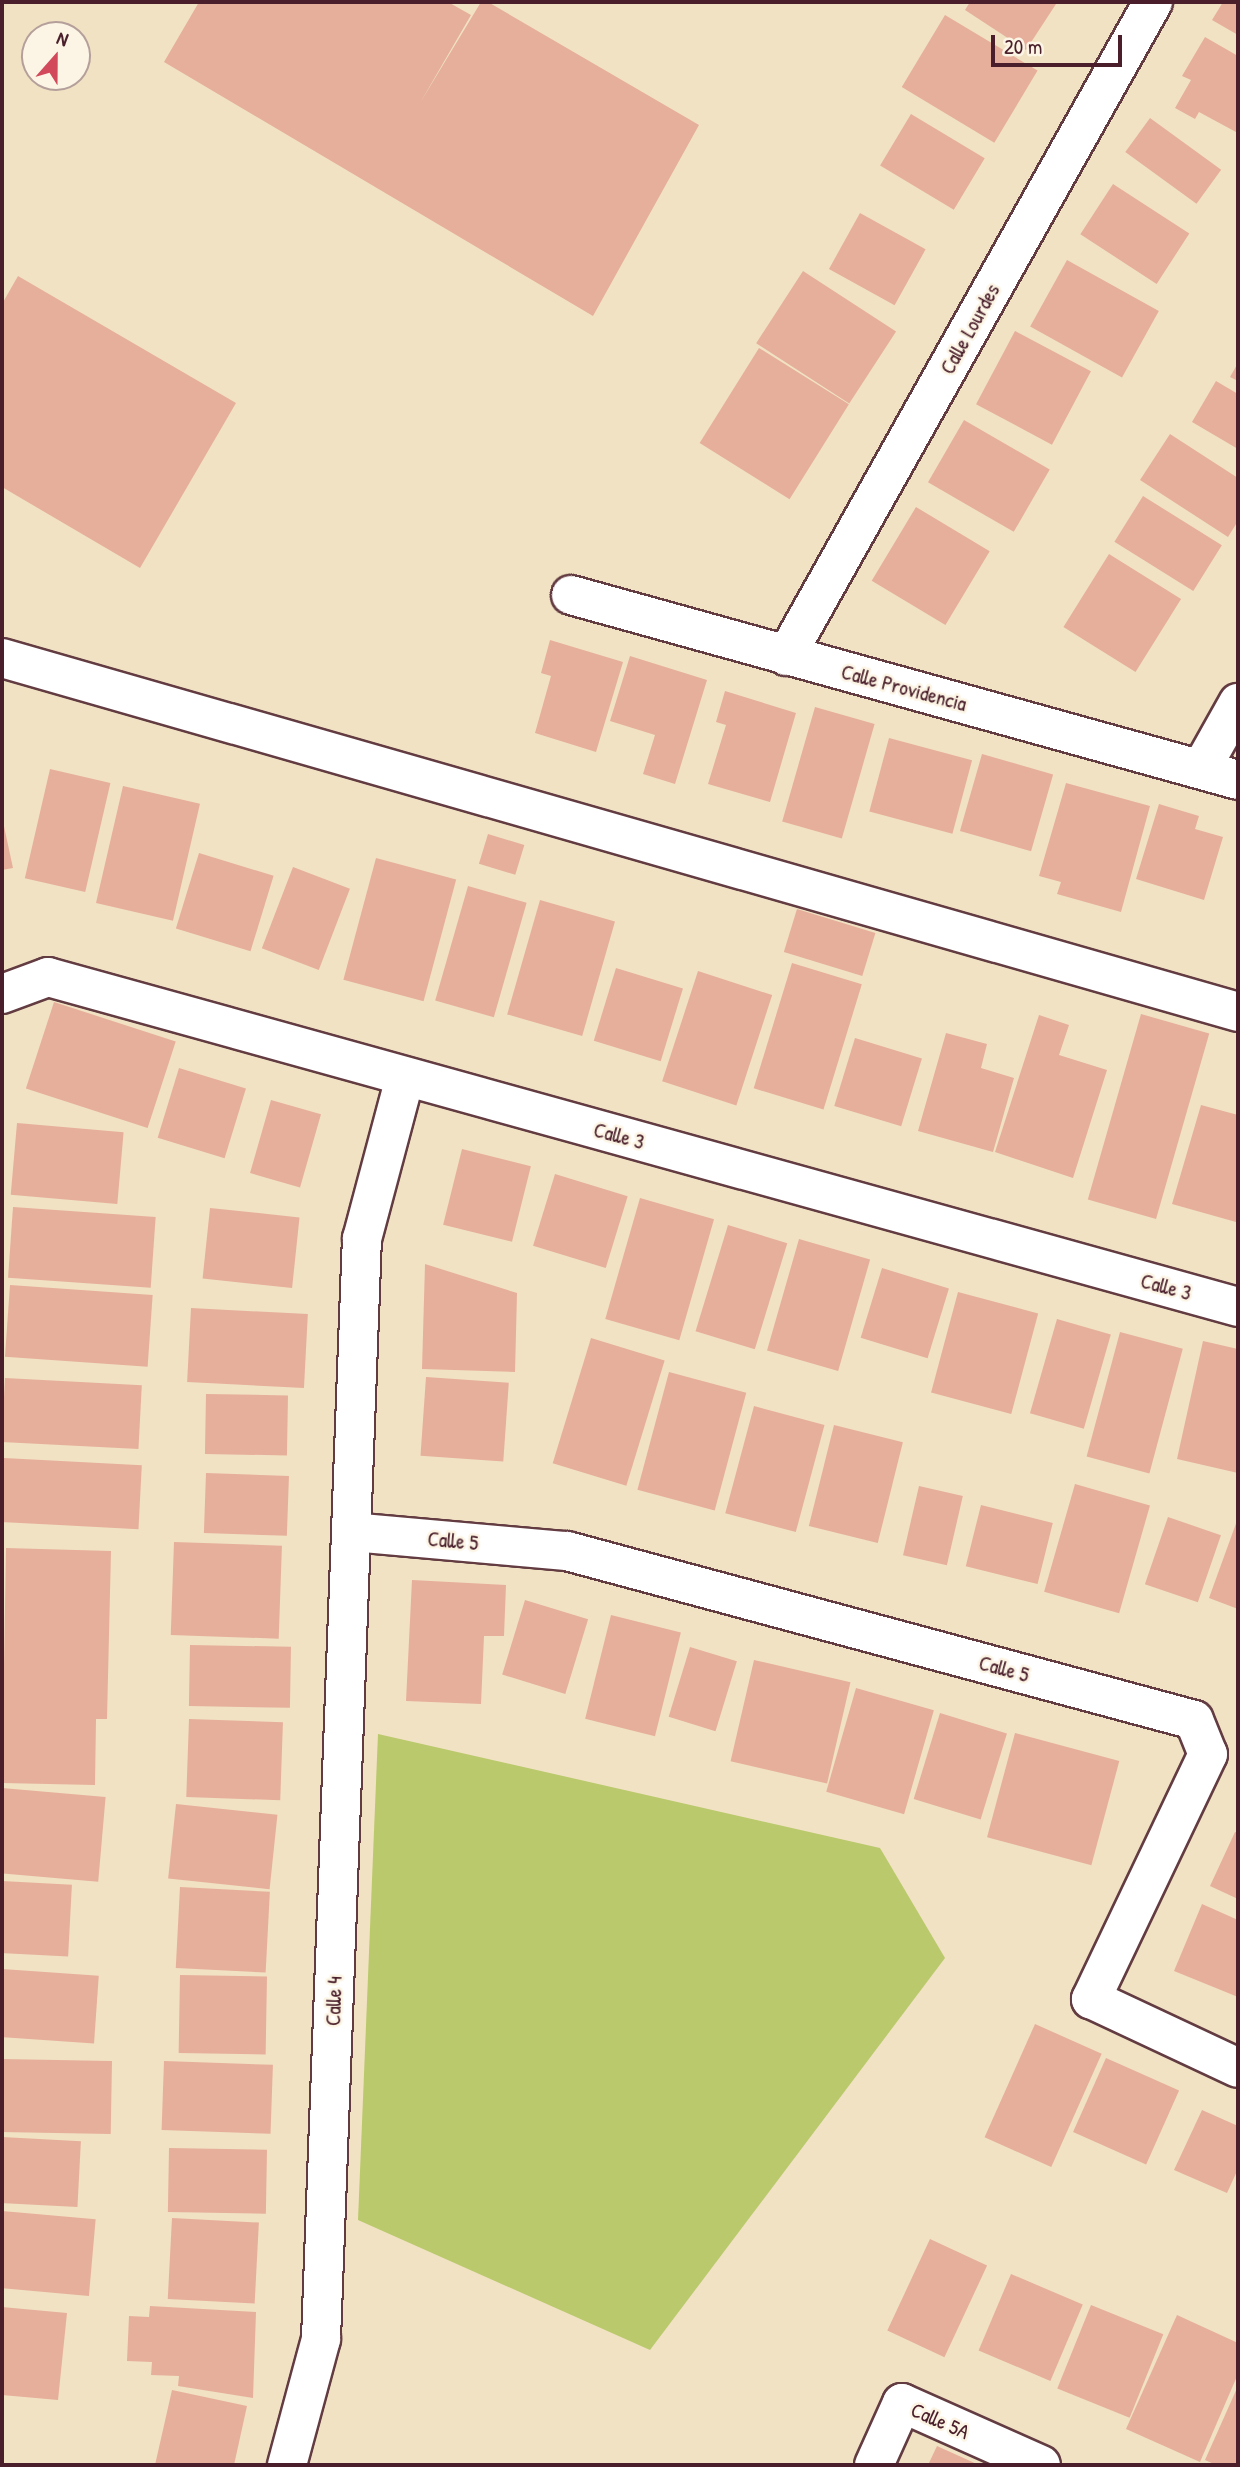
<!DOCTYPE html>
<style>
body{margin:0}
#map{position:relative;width:1240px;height:2467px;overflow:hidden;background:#f1e2c4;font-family:"Patrick Hand",sans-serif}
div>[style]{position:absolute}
.green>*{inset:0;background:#bac96c}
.building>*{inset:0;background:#e6af9b;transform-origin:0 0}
.roads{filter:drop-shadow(2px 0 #633c42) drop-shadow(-2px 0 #633c42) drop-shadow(0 2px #633c42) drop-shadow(0 -2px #633c42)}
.minor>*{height:38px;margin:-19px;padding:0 19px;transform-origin:19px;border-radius:19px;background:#fff}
span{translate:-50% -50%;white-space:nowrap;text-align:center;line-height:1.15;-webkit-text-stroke:5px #fcf5e5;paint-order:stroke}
.street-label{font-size:21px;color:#4a1f2b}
.frame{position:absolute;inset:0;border:4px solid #4a1f2b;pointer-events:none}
.north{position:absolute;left:21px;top:21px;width:70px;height:70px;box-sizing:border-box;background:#fcf5e5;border:2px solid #b59f9b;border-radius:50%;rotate:21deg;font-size:19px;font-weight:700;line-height:28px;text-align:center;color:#4a1f2b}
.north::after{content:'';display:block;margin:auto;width:24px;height:32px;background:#d1495b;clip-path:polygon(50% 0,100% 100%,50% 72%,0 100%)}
.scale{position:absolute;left:991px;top:35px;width:131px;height:32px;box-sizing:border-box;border:4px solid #4a1f2b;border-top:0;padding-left:9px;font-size:21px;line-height:24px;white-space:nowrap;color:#4a1f2b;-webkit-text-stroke:5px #fcf5e5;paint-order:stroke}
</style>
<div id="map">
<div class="green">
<i style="clip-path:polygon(378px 1734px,880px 1848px,945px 1958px,650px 2350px,358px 2220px)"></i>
</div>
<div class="building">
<i style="clip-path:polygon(199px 2px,448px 2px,471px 15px,420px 103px,481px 2px,488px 2px,699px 125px,593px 316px,164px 62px)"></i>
<i style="clip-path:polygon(970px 2px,1052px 2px,1056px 4px,1026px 50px,965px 10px)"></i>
<i style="clip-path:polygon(1223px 2px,1238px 2px,1238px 35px,1212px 20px)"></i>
<i style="left:945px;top:15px;width:108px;height:84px;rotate:31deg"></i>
<i style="clip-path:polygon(1205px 37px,1238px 56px,1236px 132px,1199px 112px,1195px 119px,1175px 108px,1191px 80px,1182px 76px)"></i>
<i style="left:911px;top:114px;width:86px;height:60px;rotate:31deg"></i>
<i style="left:1150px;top:118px;width:88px;height:42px;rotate:36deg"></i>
<i style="left:1113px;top:184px;width:91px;height:60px;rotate:33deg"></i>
<i style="left:860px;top:213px;width:75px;height:64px;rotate:29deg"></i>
<i style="left:1067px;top:260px;width:105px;height:76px;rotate:29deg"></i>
<i style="left:803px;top:271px;width:111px;height:86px;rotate:33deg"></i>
<i style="clip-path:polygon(18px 276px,236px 403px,140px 568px,2px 487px,2px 304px)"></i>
<i style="left:1015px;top:331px;width:86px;height:83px;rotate:28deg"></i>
<i style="left:759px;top:348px;width:106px;height:112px;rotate:32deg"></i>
<i style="clip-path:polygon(1238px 363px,1238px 381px,1230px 377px)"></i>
<i style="clip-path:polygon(1216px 381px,1238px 394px,1238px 449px,1192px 422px)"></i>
<i style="left:964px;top:420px;width:99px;height:72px;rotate:30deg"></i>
<i style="clip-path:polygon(1170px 434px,1238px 478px,1238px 521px,1228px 537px,1140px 480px)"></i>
<i style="left:1143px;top:496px;width:93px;height:54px;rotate:32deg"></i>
<i style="left:916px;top:507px;width:86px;height:86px;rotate:31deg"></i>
<i style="left:1109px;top:554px;width:85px;height:86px;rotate:32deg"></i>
<i style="clip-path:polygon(550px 640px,623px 662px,596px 752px,535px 733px,551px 676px,541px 673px)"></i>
<i style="clip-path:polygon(630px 656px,707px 680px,675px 784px,643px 774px,655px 735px,610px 721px)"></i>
<i style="clip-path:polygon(725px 691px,796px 713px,770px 802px,708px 784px,726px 725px,716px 722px)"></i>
<i style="left:815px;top:707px;width:62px;height:119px;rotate:16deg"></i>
<i style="left:889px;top:738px;width:86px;height:76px;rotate:15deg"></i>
<i style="left:982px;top:754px;width:74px;height:80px;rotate:16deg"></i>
<i style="left:50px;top:769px;width:62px;height:112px;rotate:13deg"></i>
<i style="clip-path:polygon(1066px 783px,1150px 806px,1121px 912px,1057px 894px,1061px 882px,1039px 876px)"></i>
<i style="left:123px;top:786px;width:79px;height:120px;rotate:13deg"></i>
<i style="clip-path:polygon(1159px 804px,1199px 816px,1195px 829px,1223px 837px,1204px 900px,1136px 879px)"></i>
<i style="clip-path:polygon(2px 817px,13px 868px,2px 870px)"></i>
<i style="left:488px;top:834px;width:38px;height:31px;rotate:17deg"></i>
<i style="left:199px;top:853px;width:78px;height:79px;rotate:17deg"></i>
<i style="left:376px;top:858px;width:83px;height:126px;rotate:15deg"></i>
<i style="left:293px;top:867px;width:61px;height:87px;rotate:21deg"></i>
<i style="left:468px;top:886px;width:61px;height:119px;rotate:16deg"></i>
<i style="left:540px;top:900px;width:78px;height:119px;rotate:16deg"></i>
<i style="left:797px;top:909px;width:82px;height:45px;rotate:17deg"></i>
<i style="left:792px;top:963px;width:73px;height:131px;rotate:17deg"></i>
<i style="left:616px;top:968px;width:70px;height:76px;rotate:17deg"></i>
<i style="left:698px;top:971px;width:78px;height:116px;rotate:18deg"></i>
<i style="left:54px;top:1002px;width:128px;height:91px;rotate:18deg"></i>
<i style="left:1141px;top:1014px;width:71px;height:193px;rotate:16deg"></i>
<i style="clip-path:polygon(1039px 1015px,1069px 1025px,1059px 1055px,1107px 1070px,1073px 1178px,995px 1152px)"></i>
<i style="clip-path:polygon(946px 1033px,987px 1044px,981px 1068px,1014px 1078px,993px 1152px,918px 1131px)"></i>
<i style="left:855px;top:1038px;width:70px;height:71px;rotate:17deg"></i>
<i style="left:179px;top:1068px;width:70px;height:73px;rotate:17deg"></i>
<i style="left:271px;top:1100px;width:52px;height:76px;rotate:16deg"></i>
<i style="clip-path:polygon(1201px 1105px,1238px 1115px,1236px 1222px,1172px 1204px)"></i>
<i style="left:17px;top:1123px;width:107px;height:72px;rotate:5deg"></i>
<i style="left:462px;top:1149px;width:71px;height:78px;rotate:14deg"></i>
<i style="left:555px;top:1174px;width:76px;height:75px;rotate:17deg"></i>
<i style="left:640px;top:1198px;width:77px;height:126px;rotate:16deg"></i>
<i style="left:13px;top:1207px;width:143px;height:71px;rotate:4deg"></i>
<i style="left:210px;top:1208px;width:90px;height:71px;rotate:6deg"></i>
<i style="left:728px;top:1225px;width:62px;height:111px;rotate:17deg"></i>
<i style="left:799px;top:1239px;width:74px;height:116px;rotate:16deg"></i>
<i style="clip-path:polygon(425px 1264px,517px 1293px,515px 1372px,422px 1369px)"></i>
<i style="left:882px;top:1268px;width:70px;height:73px;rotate:17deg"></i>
<i style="left:10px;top:1285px;width:143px;height:72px;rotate:4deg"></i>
<i style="left:958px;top:1292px;width:83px;height:104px;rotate:15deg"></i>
<i style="left:191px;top:1308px;width:117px;height:74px;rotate:3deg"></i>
<i style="left:1057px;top:1319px;width:56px;height:98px;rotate:16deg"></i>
<i style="left:1120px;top:1332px;width:65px;height:129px;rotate:15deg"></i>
<i style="left:591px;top:1338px;width:77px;height:131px;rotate:17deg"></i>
<i style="clip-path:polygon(1203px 1341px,1238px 1349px,1238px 1473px,1177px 1459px)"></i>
<i style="left:669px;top:1372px;width:80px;height:122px;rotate:15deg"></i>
<i style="left:426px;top:1377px;width:83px;height:79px;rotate:4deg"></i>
<i style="left:5px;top:1378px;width:137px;height:64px;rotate:3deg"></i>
<i style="left:206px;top:1394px;width:82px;height:60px;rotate:1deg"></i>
<i style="left:754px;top:1406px;width:73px;height:111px;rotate:15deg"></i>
<i style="left:834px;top:1425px;width:71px;height:104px;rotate:14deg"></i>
<i style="left:4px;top:1458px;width:138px;height:64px;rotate:3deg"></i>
<i style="left:206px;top:1473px;width:83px;height:60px;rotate:2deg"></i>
<i style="left:1075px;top:1484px;width:78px;height:112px;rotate:16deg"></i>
<i style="left:919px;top:1486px;width:45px;height:71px;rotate:13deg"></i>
<i style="left:981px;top:1505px;width:74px;height:63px;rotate:14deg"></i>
<i style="left:1168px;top:1517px;width:56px;height:71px;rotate:19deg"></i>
<i style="clip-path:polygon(1238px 1518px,1238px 1609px,1209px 1598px)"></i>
<i style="left:174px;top:1542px;width:108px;height:93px;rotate:2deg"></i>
<i style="clip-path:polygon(6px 1548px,111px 1551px,107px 1719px,96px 1719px,95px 1785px,2px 1783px)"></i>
<i style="clip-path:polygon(412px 1580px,506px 1585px,504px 1636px,484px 1636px,481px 1704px,406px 1701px)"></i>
<i style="left:525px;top:1600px;width:66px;height:78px;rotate:17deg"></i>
<i style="left:611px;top:1615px;width:72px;height:107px;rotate:14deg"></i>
<i style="left:190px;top:1645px;width:101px;height:61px;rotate:1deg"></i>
<i style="left:690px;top:1647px;width:49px;height:73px;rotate:17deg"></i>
<i style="left:754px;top:1660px;width:99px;height:104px;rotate:13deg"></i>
<i style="left:856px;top:1688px;width:81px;height:108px;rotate:16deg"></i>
<i style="left:940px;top:1713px;width:70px;height:90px;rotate:17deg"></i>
<i style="left:189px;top:1719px;width:94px;height:78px;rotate:2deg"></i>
<i style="left:1015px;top:1733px;width:108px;height:108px;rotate:15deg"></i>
<i style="left:2px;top:1788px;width:104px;height:85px;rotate:5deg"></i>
<i style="left:176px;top:1804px;width:102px;height:75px;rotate:6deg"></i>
<i style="clip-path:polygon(1235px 1832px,1238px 1833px,1238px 1899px,1210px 1886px)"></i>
<i style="left:2px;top:1881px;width:70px;height:72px;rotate:3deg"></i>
<i style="left:180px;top:1887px;width:90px;height:81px;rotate:3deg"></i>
<i style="clip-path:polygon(1202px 1904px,1238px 1920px,1238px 1997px,1174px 1971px)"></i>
<i style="left:2px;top:1969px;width:97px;height:68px;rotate:4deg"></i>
<i style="left:180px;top:1975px;width:87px;height:78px;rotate:1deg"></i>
<i style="left:1035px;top:2024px;width:73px;height:124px;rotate:24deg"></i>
<i style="left:1106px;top:2058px;width:80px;height:81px;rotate:24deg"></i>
<i style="left:2px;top:2059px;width:110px;height:73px;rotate:1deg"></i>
<i style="left:164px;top:2061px;width:109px;height:69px;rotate:2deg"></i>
<i style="clip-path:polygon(1202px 2110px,1238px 2126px,1238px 2169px,1227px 2193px,1174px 2170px)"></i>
<i style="left:2px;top:2137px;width:79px;height:66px;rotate:3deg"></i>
<i style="left:169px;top:2148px;width:98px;height:64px;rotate:1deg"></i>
<i style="left:2px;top:2211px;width:94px;height:77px;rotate:5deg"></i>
<i style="left:172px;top:2218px;width:87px;height:81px;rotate:3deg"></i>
<i style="left:930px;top:2239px;width:63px;height:101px;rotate:25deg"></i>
<i style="left:1011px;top:2274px;width:78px;height:83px;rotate:23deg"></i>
<i style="left:1091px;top:2305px;width:78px;height:90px;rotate:22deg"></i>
<i style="clip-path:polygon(150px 2306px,256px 2312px,253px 2398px,178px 2386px,179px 2376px,151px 2375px,152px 2362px,127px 2361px,129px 2316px,149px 2317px)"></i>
<i style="clip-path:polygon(2px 2307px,67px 2313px,58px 2400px,2px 2395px)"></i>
<i style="clip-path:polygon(1177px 2315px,1238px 2343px,1238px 2374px,1200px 2462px,1126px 2429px)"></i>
<i style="clip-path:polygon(1238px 2386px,1238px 2465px,1216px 2465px,1205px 2460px)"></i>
<i style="clip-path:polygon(172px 2390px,247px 2406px,234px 2465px,155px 2465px)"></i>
<i style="clip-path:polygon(937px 2446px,979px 2465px,928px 2465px)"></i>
</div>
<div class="roads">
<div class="minor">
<i style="left:571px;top:595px;width:692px;rotate:15.5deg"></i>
<i style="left:786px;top:656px;width:750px;rotate:-60.7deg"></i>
<i style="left:2px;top:658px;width:1286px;rotate:15.98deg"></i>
<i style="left:1201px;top:769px;width:76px;rotate:-60.7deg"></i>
<i style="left:2px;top:994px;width:49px;rotate:-20.3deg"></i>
<i style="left:48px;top:977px;width:1235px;rotate:15.5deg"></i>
<i style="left:352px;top:1532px;width:216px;rotate:5.1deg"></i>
<i style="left:567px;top:1551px;width:649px;rotate:15.08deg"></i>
<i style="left:1194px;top:1720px;width:37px;rotate:68deg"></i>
<i style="left:1208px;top:1754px;width:272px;rotate:115.5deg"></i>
<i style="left:1091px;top:1999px;width:162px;rotate:25.1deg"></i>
<i style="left:287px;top:2465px;width:131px;rotate:-74.9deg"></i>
<i style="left:321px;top:2339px;width:1101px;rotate:-87.87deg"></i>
<i style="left:362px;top:1239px;width:168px;rotate:-75.1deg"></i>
<i style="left:874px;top:2465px;width:68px;rotate:-65.7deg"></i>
<i style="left:902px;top:2403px;width:152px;rotate:24deg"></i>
</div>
</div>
<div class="street-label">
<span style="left:970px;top:329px;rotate:-61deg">Calle Lourdes</span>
<span style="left:904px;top:688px;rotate:15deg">Calle Providencia</span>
<span style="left:619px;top:1136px;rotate:15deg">Calle 3</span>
<span style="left:1166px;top:1287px;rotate:15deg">Calle 3</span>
<span style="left:453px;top:1541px;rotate:5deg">Calle 5</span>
<span style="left:1004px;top:1669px;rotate:15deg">Calle 5</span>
<span style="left:334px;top:2001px;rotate:-88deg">Calle 4</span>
<span style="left:940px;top:2421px;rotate:24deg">Calle 5A</span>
</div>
<div class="frame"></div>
<div class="north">N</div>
<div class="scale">20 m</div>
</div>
